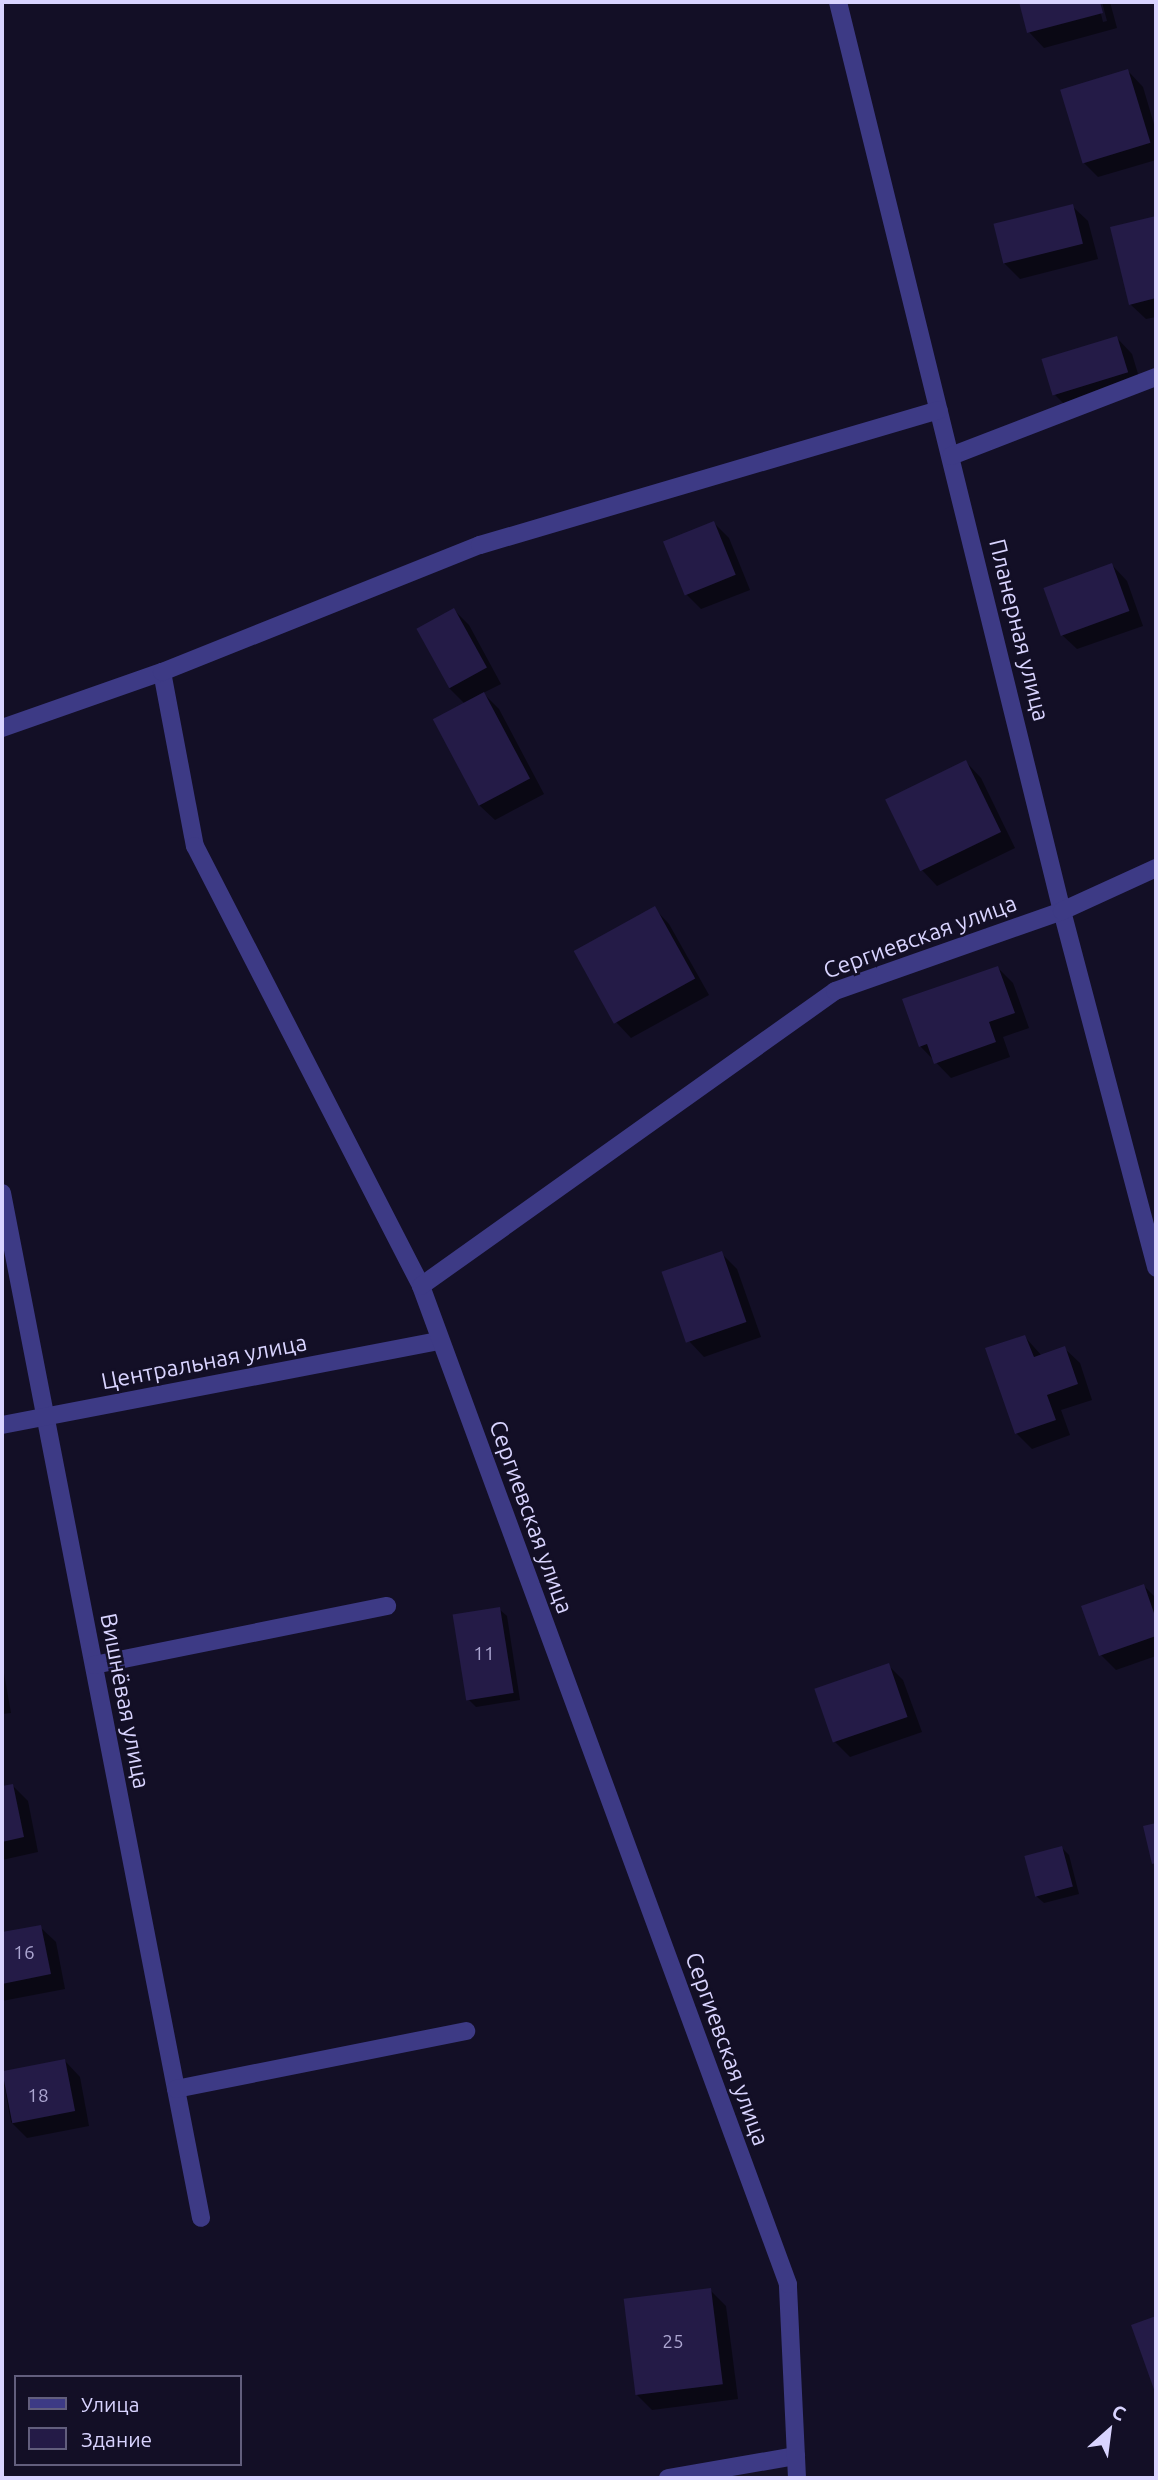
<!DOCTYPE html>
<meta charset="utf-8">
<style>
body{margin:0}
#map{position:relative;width:1158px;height:2480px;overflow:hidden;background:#130f26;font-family:Ubuntu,sans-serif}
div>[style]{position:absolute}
.shadow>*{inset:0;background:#0007}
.building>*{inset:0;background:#241b47;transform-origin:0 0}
.street>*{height:18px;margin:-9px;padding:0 9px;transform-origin:9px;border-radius:9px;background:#3d3a85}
span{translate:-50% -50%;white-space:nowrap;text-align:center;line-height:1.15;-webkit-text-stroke:5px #130f26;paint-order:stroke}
.number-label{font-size:19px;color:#aca6d1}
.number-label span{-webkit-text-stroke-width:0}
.street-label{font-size:23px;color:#d9d4ff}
.frame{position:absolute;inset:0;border:4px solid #d9d4ff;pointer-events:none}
.legend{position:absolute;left:14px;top:2375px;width:228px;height:91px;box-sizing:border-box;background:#130f26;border:2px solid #625e7d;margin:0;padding:9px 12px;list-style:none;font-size:21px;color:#d9d4ff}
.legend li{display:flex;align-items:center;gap:14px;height:35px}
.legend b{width:35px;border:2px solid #625e7d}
.north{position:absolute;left:1074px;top:2396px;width:70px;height:70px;-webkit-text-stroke:5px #130f26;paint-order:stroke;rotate:28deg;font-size:19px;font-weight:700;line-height:28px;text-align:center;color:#d9d4ff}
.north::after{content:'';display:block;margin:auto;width:24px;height:32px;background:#d9d4ff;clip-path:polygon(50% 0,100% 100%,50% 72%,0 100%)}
</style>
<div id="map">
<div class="shadow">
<i style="clip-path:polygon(1020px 2px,1098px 2px,1103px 22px,1107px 21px,1102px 2px,1110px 2px,1117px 28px,1044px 48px,1029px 32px)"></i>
<i style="clip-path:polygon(1128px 71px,1143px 87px,1156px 131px,1156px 160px,1098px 177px,1083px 162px)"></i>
<i style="clip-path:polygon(1072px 206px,1088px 221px,1098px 259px,1020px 279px,1004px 263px)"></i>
<i style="clip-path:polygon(1156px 218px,1156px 317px,1146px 319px,1130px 304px,1112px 228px)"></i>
<i style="clip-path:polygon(1117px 338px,1132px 354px,1142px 387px,1070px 410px,1055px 395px)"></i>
<i style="clip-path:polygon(714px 523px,729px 538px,750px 590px,701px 609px,686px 594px)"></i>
<i style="clip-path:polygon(1112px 565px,1127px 581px,1143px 626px,1077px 649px,1061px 634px)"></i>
<i style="clip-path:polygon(454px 610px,469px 625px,501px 684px,483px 693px,499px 709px,544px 794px,495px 820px,479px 805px,465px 704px,449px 688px)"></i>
<i style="clip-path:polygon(966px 762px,981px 778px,1015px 848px,937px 886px,922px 870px)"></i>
<i style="clip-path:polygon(654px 908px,669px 924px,709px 995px,631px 1038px,616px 1022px)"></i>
<i style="clip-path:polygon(998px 968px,1013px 983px,1029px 1028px,1003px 1037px,1010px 1057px,951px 1078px,920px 1046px)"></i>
<i style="clip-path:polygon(721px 1253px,737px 1269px,761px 1337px,704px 1357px,689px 1341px)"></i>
<i style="clip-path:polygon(1025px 1337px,1042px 1356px,1064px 1348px,1080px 1363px,1092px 1400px,1061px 1410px,1070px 1435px,1032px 1449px,1016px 1433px)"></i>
<i style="clip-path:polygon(1144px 1586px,1156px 1598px,1156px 1656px,1116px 1670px,1101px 1655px)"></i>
<i style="clip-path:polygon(499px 1609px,507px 1616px,520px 1700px,476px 1707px,469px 1700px)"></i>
<i style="clip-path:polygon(2px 1662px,11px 1713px,2px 1714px)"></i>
<i style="clip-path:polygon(888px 1665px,903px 1680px,922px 1732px,850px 1757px,835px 1742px)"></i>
<i style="clip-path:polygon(13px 1786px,28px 1801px,38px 1852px,2px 1860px,2px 1788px)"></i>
<i style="clip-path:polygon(1062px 1848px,1069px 1855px,1079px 1894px,1044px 1903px,1036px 1896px)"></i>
<i style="clip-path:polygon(40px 1927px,56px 1942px,65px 1989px,2px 2001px,2px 1934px)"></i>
<i style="clip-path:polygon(65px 2061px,80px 2077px,89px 2126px,27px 2138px,11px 2122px,2px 2074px)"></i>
<i style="clip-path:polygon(710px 2290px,726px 2306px,738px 2399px,652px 2410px,637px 2395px)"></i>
</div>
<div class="building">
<i style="clip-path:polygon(1019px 2px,1100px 2px,1103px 13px,1027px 33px)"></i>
<i style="left:1128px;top:69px;width:77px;height:71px;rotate:73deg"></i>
<i style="left:1073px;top:204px;width:41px;height:82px;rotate:76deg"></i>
<i style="clip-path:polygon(1156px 216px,1156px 298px,1129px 305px,1110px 227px)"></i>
<i style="left:1117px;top:336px;width:38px;height:79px;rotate:73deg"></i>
<i style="left:714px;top:521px;width:58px;height:55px;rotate:68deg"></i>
<i style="left:1112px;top:563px;width:51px;height:73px;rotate:70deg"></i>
<i style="left:454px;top:608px;width:68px;height:43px;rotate:61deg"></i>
<i style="left:484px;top:692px;width:98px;height:58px;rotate:62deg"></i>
<i style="left:966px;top:760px;width:80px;height:90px;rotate:64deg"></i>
<i style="left:655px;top:906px;width:83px;height:93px;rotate:61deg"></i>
<i style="clip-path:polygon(998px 966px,1015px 1013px,989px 1022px,996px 1042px,934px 1064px,927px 1044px,919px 1047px,902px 999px)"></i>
<i style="left:722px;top:1251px;width:75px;height:64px;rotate:71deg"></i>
<i style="clip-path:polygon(1025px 1335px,1034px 1357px,1065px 1346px,1078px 1384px,1047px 1395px,1056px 1420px,1015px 1434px,985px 1348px)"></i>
<i style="clip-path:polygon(1144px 1584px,1156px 1619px,1156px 1636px,1099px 1656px,1081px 1606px)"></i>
<i style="left:500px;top:1607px;width:87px;height:48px;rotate:81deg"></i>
<i style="left:889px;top:1663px;width:57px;height:79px;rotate:71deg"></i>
<i style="clip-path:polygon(13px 1784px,24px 1837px,2px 1842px,2px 1786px)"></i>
<i style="clip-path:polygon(1156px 1823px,1156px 1863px,1152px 1864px,1143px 1826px)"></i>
<i style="left:1062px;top:1846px;width:42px;height:39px;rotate:75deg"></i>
<i style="clip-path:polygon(41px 1925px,51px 1974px,2px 1984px,2px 1932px)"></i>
<i style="left:65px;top:2059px;width:53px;height:64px;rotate:79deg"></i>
<i style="left:711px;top:2288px;width:97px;height:88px;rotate:83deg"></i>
<i style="clip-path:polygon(1156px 2316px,1156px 2395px,1131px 2325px)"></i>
</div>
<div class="street">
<i style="left:838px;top:2px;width:936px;rotate:76.16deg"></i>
<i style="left:1062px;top:911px;width:369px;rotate:75.2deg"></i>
<i style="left:951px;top:456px;width:220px;rotate:-21.1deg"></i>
<i style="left:162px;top:672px;width:177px;rotate:79.3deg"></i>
<i style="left:195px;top:846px;width:495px;rotate:62.8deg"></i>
<i style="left:2px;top:728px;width:170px;rotate:-19.3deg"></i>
<i style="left:162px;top:672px;width:342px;rotate:-21.8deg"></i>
<i style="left:480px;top:545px;width:478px;rotate:-16.4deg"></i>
<i style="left:2px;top:1193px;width:1044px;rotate:79.01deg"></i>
<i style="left:2px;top:1425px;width:445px;rotate:-10.9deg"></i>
<i style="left:94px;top:1665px;width:299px;rotate:-11.4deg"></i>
<i style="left:176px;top:2089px;width:296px;rotate:-11.3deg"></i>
<i style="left:668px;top:2478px;width:130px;rotate:-9.8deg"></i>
<i style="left:797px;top:2478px;width:194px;rotate:-92.7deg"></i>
<i style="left:788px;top:2284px;width:1063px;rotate:-110.19deg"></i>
<i style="left:421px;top:1286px;width:508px;rotate:-35.47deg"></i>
<i style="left:835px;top:991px;width:241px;rotate:-19.4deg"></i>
<i style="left:1062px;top:911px;width:103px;rotate:-24.6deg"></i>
</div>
<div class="number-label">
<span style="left:484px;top:1654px">11</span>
<span style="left:24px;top:1953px">16</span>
<span style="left:38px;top:2096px">18</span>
<span style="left:673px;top:2342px">25</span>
</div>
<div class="street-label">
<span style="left:1019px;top:630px;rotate:76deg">Планерная улица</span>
<span style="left:920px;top:937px;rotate:-20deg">Сергиевская улица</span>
<span style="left:204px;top:1362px;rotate:-11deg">Центральная улица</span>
<span style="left:531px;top:1517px;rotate:70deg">Сергиевская улица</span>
<span style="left:125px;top:1701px;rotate:79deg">Вишнёвая улица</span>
<span style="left:727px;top:2049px;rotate:70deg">Сергиевская улица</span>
</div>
<div class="frame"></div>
<ul class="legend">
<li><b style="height:9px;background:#3d3a85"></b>Улица</li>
<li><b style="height:19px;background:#241b47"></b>Здание</li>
</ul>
<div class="north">С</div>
</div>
